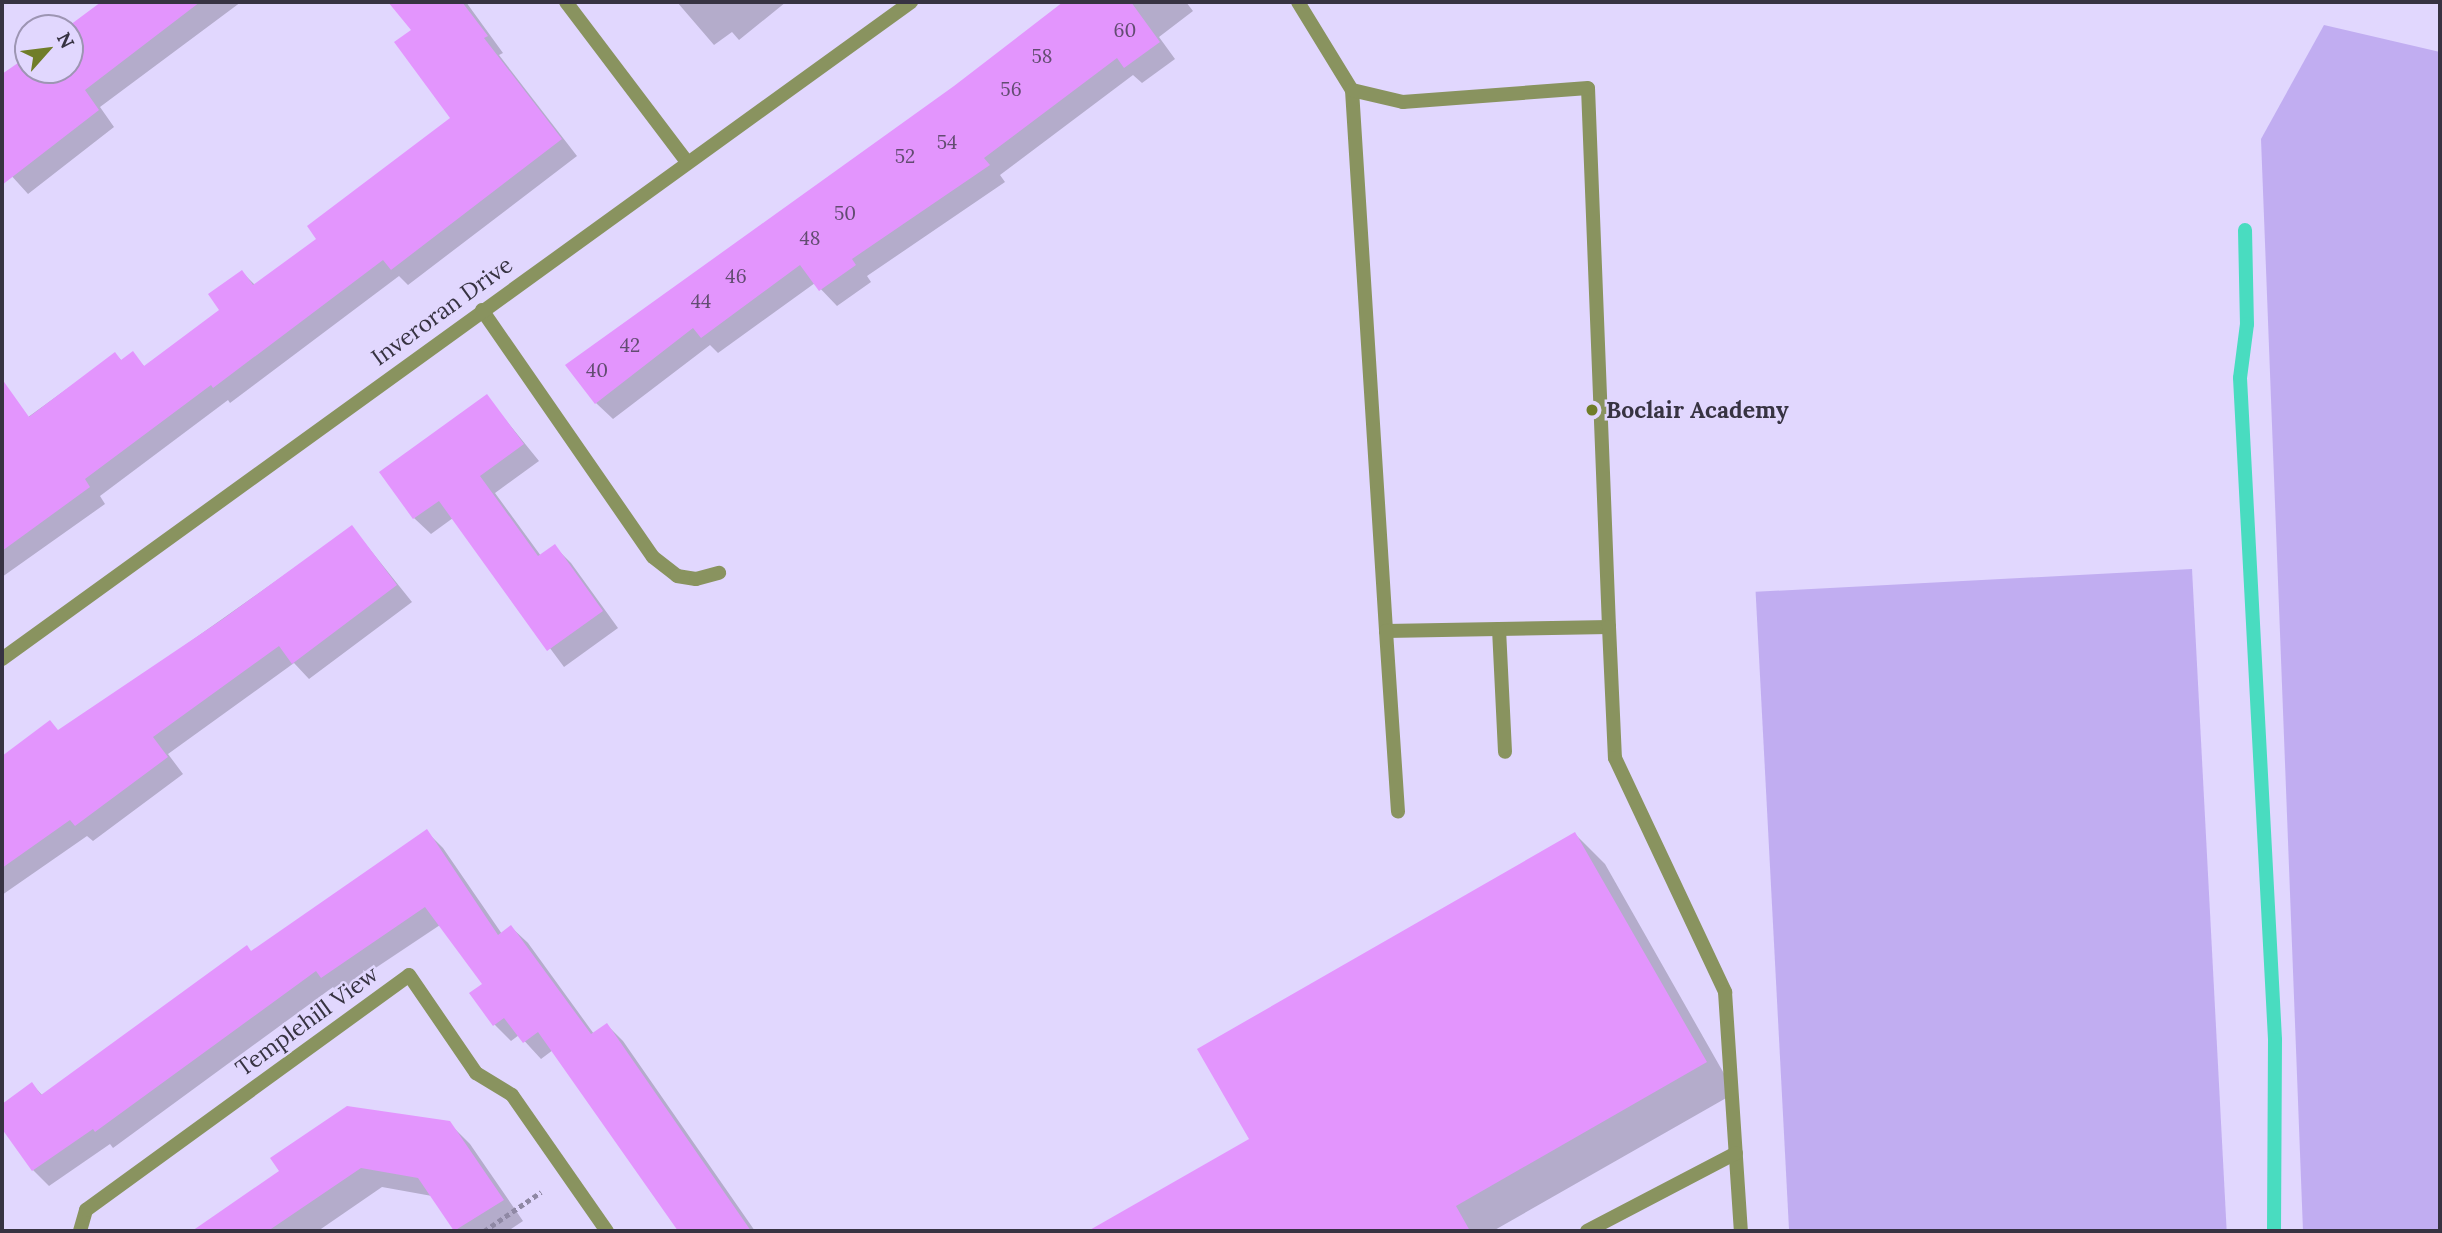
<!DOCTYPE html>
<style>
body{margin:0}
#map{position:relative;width:2442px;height:1233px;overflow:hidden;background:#e1d7fe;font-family:Lora,serif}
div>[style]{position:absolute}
.green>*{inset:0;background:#c1adf1;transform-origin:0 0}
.shadow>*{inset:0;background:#0003}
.stream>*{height:14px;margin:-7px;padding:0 7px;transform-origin:7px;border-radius:7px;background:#49dcc0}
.building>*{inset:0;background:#e395fd}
.path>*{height:4.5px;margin-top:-2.25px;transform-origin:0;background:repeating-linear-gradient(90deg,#8f88a4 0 5px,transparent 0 8.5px)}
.service>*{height:14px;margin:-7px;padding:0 7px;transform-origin:7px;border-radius:7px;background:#89935f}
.minor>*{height:14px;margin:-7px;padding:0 7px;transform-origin:7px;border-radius:7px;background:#89935f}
.dots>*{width:19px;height:19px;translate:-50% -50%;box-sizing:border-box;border:4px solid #e1d7fe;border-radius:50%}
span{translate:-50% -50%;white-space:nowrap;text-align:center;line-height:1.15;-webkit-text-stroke:5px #e1d7fe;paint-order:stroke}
.number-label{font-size:19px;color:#624c71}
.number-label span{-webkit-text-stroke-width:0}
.street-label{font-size:23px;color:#373342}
.poi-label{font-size:23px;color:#373342;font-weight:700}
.left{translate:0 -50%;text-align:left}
.frame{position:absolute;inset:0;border:4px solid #373342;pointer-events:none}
.north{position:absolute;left:14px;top:14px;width:70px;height:70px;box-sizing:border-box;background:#e1d7fe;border:2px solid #9d95b3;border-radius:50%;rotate:62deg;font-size:19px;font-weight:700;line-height:28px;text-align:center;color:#373342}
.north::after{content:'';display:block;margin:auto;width:24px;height:32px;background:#707d29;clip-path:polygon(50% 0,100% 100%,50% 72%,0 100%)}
</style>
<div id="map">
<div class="green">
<i style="clip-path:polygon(2324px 25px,2440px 52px,2440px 1231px,2303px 1231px,2261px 139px)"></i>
<i style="left:2192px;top:569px;width:663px;height:437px;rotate:87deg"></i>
</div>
<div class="shadow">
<i style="clip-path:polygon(104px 2px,241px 2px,100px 107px,114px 127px,28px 194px,9px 173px,2px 179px,2px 77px,28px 58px,28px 70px,70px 70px,68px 28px)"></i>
<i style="clip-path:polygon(391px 2px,466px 2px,503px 53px,499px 55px,577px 156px,408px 285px,399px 276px,230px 403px,228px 400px,100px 496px,105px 504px,2px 577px,2px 436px,115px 354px,122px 361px,132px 354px,145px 367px,221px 310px,242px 272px,256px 286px,319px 239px,452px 119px,413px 30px)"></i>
<i style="clip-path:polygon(677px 2px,786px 2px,739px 40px,732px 32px,714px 45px)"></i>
<i style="clip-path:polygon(1072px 2px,1186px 2px,1193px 11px,1159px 37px,1175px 59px,1142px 83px,1133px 75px,1000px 175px,1005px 182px,867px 276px,871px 282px,837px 306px,815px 283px,718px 353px,710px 345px,613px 419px,596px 403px,568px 365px)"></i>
<i style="clip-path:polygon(487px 397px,539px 461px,495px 493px,541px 556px,555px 547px,571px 563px,618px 628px,564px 667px,453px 518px,431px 534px,414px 518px)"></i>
<i style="clip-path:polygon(352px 527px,412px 602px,309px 679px,294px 663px,168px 754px,183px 774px,93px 841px,87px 836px,2px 895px,2px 775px)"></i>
<i style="clip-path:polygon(427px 832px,443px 848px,502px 934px,511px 927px,528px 943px,594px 1034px,607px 1025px,623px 1041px,755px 1231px,680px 1231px,553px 1050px,541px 1059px,519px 1035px,511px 1041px,495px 1025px,471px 994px,484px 984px,440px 925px,338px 993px,333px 987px,113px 1148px,110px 1144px,49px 1186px,33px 1170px,2px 1126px,2px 1106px,32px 1084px,43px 1096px)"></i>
<i style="clip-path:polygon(1575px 834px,1605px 864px,1735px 1093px,1493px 1231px,1092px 1231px,1251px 1140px)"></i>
<i style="clip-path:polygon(449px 1123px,470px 1144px,523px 1221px,508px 1231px,456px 1231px,432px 1196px,382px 1187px,318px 1231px,195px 1231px,281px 1171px)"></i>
</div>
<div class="stream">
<i style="left:2245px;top:230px;width:94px;rotate:88.8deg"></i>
<i style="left:2247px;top:324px;width:54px;rotate:97.4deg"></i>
<i style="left:2240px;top:378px;width:663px;rotate:86.97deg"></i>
<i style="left:2275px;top:1040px;width:191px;rotate:90.3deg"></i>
</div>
<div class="building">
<i style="clip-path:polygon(101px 2px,200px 2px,85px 90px,99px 110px,2px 185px,2px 74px,28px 56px,28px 70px,70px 70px,70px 28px,66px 28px)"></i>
<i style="clip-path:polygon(388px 2px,462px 2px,488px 36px,484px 38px,562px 139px,391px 270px,383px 260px,213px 388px,211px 385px,85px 479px,90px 487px,2px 551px,2px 379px,29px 417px,115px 352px,121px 360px,133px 351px,144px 366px,219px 310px,208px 294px,242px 270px,253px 285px,316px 239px,307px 226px,450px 118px,394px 42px,411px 30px)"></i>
<i style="clip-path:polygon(1063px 2px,1131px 2px,1160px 42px,1124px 68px,1117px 58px,984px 158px,990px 165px,852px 259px,856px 265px,819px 291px,800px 265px,701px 338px,693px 328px,595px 404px,565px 365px,954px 86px)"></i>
<i style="clip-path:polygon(487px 394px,524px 444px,480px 476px,538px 556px,555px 544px,603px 611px,547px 651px,439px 501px,413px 519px,379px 472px)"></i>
<i style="clip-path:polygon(352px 525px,397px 585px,292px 664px,279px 646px,153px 737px,168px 757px,75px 826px,70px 820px,2px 868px,2px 756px,50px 720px,58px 730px,223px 619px)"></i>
<i style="clip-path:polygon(427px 829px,498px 935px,511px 925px,591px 1034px,607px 1023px,751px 1231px,678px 1231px,538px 1032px,523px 1043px,504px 1018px,493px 1026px,469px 993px,482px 984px,425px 907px,321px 978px,316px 971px,95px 1132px,93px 1129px,32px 1171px,2px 1129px,2px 1104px,32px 1082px,41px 1095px,247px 945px,251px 951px)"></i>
<i style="clip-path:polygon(1575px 832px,1707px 1062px,1456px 1206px,1470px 1231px,1088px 1231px,1249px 1139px,1197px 1049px)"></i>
<i style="clip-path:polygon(347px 1106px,450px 1121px,504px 1200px,454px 1231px,418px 1178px,361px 1168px,268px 1231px,192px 1231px,279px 1171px,270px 1158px)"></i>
</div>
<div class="path">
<i style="left:484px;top:1231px;width:69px;rotate:-34.4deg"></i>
</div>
<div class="service">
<i style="left:1298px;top:2px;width:103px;rotate:58.5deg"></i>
<i style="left:1352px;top:90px;width:542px;rotate:86.4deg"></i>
<i style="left:1386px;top:631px;width:223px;rotate:-1deg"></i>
<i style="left:1609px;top:627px;width:539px;rotate:-92.23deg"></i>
<i style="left:1588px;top:88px;width:186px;rotate:175.7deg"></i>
<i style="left:1403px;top:102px;width:52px;rotate:-166.8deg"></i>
<i style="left:482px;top:310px;width:300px;rotate:55.3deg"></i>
<i style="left:653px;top:557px;width:31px;rotate:38deg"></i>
<i style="left:677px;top:576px;width:19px;rotate:9deg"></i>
<i style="left:696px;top:579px;width:24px;rotate:-15deg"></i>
<i style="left:1609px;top:627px;width:131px;rotate:87.4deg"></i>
<i style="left:1615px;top:758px;width:259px;rotate:64.8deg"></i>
<i style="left:1725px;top:992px;width:240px;rotate:86.2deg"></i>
<i style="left:1499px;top:629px;width:123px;rotate:87.2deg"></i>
<i style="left:1386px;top:631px;width:181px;rotate:86.2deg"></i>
<i style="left:1587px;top:1231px;width:168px;rotate:-27.6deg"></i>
</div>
<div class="minor">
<i style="left:566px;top:2px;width:201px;rotate:52.9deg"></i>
<i style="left:2px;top:659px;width:1122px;rotate:-35.86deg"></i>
<i style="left:80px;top:1231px;width:22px;rotate:-74deg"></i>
<i style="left:86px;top:1210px;width:399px;rotate:-36deg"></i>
<i style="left:409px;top:975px;width:119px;rotate:55.6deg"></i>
<i style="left:476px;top:1073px;width:42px;rotate:31.4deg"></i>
<i style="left:512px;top:1095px;width:166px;rotate:55.1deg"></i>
</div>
<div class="dots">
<i style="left:1592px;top:410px;background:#707d29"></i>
</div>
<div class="number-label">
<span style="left:1125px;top:31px">60</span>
<span style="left:1042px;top:57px">58</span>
<span style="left:1011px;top:90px">56</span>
<span style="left:947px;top:143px">54</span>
<span style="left:905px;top:157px">52</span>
<span style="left:845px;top:214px">50</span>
<span style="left:810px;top:239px">48</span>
<span style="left:736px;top:277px">46</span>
<span style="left:701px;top:302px">44</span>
<span style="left:630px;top:346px">42</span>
<span style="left:597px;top:371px">40</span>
</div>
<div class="street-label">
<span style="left:442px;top:311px;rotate:-36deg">Inveroran Drive</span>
<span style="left:307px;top:1021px;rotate:-36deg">Templehill View</span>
</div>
<div class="poi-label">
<span class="left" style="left:1606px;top:410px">Boclair Academy</span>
</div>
<div class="frame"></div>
<div class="north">N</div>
</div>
